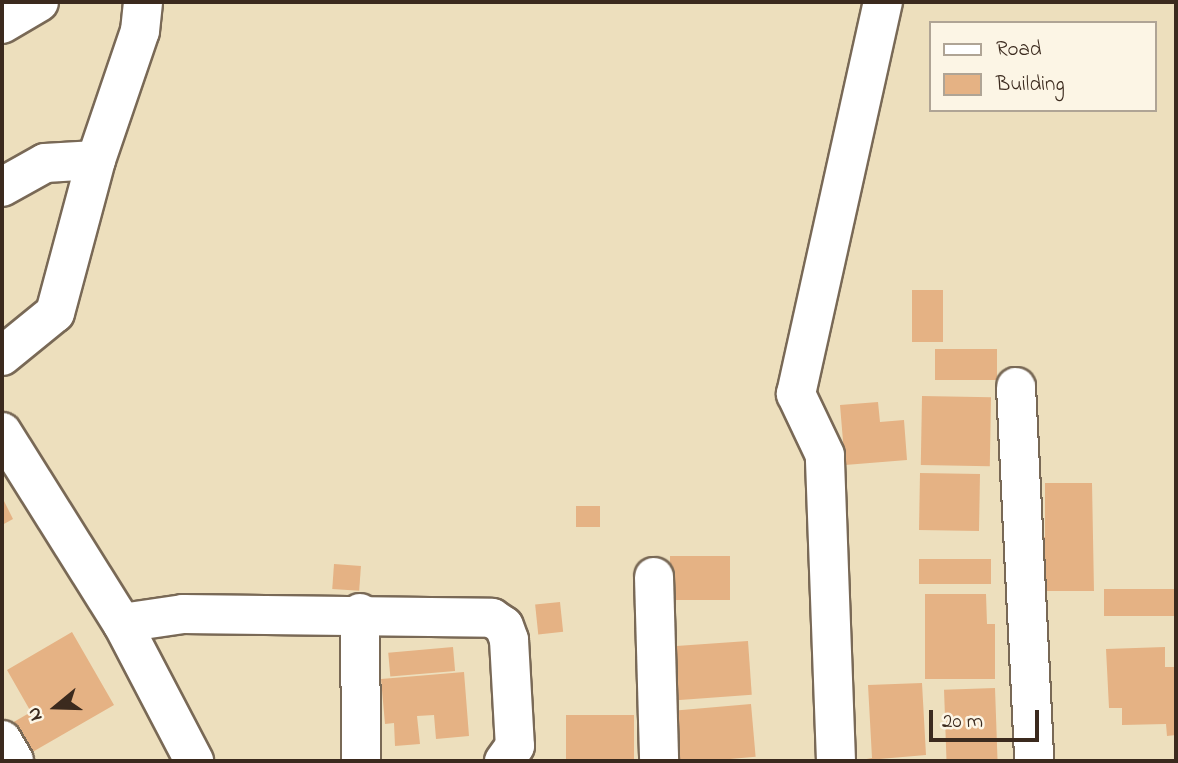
<!DOCTYPE html>
<style>
body{margin:0}
#map{position:relative;width:1178px;height:763px;overflow:hidden;background:#eddfbd;font-family:"Indie Flower",sans-serif}
div>[style]{position:absolute}
.building>*{inset:0;background:#e5b284;transform-origin:0 0}
.roads{filter:drop-shadow(2px 0 #796956) drop-shadow(-2px 0 #796956) drop-shadow(0 2px #796956) drop-shadow(0 -2px #796956)}
.minor>*{height:38px;margin:-19px;padding:0 19px;transform-origin:19px;border-radius:19px;background:#fff}
span{translate:-50% -50%;white-space:nowrap;text-align:center;line-height:1.15;-webkit-text-stroke:5px #fcf5e5;paint-order:stroke}
.frame{position:absolute;inset:0;border:4px solid #3b2a1e;pointer-events:none}
.legend{position:absolute;left:929px;top:21px;width:228px;height:91px;box-sizing:border-box;background:#fcf5e5;border:2px solid #afa495;margin:0;padding:9px 12px;list-style:none;font-size:21px;color:#3b2a1e}
.legend li{display:flex;align-items:center;gap:14px;height:35px}
.legend b{width:35px;border:2px solid #afa495}
.north{position:absolute;left:21px;top:672px;width:70px;height:70px;-webkit-text-stroke:5px #fcf5e5;paint-order:stroke;rotate:251deg;font-size:19px;font-weight:700;line-height:28px;text-align:center;color:#3b2a1e}
.north::after{content:'';display:block;margin:auto;width:24px;height:32px;background:#3b2a1e;clip-path:polygon(50% 0,100% 100%,50% 72%,0 100%)}
.scale{position:absolute;left:929px;top:710px;width:110px;height:32px;box-sizing:border-box;border:4px solid #3b2a1e;border-top:0;padding-left:9px;font-size:21px;line-height:24px;white-space:nowrap;color:#3b2a1e;-webkit-text-stroke:5px #fcf5e5;paint-order:stroke}
</style>
<div id="map">
<div class="building">
<i style="left:912px;top:290px;width:31px;height:52px"></i>
<i style="left:935px;top:349px;width:62px;height:31px"></i>
<i style="left:922px;top:396px;width:69px;height:69px;rotate:1deg"></i>
<i style="clip-path:polygon(878px 402px,880px 422px,904px 420px,907px 460px,845px 465px,840px 405px)"></i>
<i style="left:920px;top:473px;width:60px;height:57px;rotate:1deg"></i>
<i style="clip-path:polygon(1045px 483px,1092px 483px,1094px 591px,1030px 591px,1029px 538px,1045px 537px)"></i>
<i style="clip-path:polygon(2px 497px,13px 519px,2px 525px)"></i>
<i style="left:576px;top:506px;width:24px;height:21px"></i>
<i style="left:730px;top:556px;width:44px;height:60px;rotate:90deg"></i>
<i style="left:919px;top:559px;width:72px;height:25px"></i>
<i style="left:334px;top:564px;width:27px;height:25px;rotate:4deg"></i>
<i style="left:1176px;top:589px;width:27px;height:72px;rotate:90deg"></i>
<i style="clip-path:polygon(925px 594px,986px 594px,987px 624px,995px 624px,995px 679px,925px 679px)"></i>
<i style="left:560px;top:602px;width:30px;height:25px;rotate:84deg"></i>
<i style="clip-path:polygon(72px 632px,114px 705px,29px 754px,12px 723px,31px 712px,7px 670px)"></i>
<i style="left:748px;top:641px;width:54px;height:79px;rotate:86deg"></i>
<i style="left:453px;top:647px;width:24px;height:65px;rotate:85deg"></i>
<i style="clip-path:polygon(1165px 647px,1165px 667px,1176px 667px,1176px 735px,1167px 736px,1166px 724px,1122px 725px,1122px 708px,1109px 708px,1106px 649px)"></i>
<i style="clip-path:polygon(464px 672px,469px 736px,436px 739px,434px 715px,417px 716px,420px 744px,395px 746px,394px 723px,385px 724px,381px 679px)"></i>
<i style="clip-path:polygon(922px 683px,926px 755px,856px 761px,872px 758px,868px 685px)"></i>
<i style="left:995px;top:688px;width:73px;height:51px;rotate:88deg"></i>
<i style="left:751px;top:704px;width:53px;height:81px;rotate:85deg"></i>
<i style="left:634px;top:715px;width:46px;height:68px;rotate:90deg"></i>
</div>
<div class="roads">
<div class="minor">
<i style="left:2px;top:24px;width:43px;rotate:-30.7deg"></i>
<i style="left:2px;top:187px;width:49px;rotate:-29.2deg"></i>
<i style="left:45px;top:163px;width:51px;rotate:-3.4deg"></i>
<i style="left:2px;top:356px;width:68px;rotate:-39.1deg"></i>
<i style="left:55px;top:313px;width:158px;rotate:-75deg"></i>
<i style="left:96px;top:160px;width:136px;rotate:-71.2deg"></i>
<i style="left:140px;top:31px;width:29px;rotate:-84deg"></i>
<i style="left:1016px;top:387px;width:374px;rotate:87.2deg"></i>
<i style="left:2px;top:432px;width:226px;rotate:57.9deg"></i>
<i style="left:122px;top:623px;width:156px;rotate:62.4deg"></i>
<i style="left:654px;top:577px;width:184px;rotate:88.4deg"></i>
<i style="left:360px;top:613px;width:148px;rotate:89.6deg"></i>
<i style="left:122px;top:623px;width:62px;rotate:-8.4deg"></i>
<i style="left:183px;top:614px;width:309px;rotate:0.7deg"></i>
<i style="left:492px;top:618px;width:14px;rotate:34deg"></i>
<i style="left:504px;top:626px;width:15px;rotate:70deg"></i>
<i style="left:509px;top:640px;width:106px;rotate:86.8deg"></i>
<i style="left:515px;top:746px;width:19px;rotate:126deg"></i>
<i style="left:2px;top:740px;width:24px;rotate:60deg"></i>
<i style="left:836px;top:761px;width:306px;rotate:-92.1deg"></i>
<i style="left:825px;top:455px;width:68px;rotate:-115.4deg"></i>
<i style="left:796px;top:394px;width:402px;rotate:-77.5deg"></i>
</div>
</div>
<div class="frame"></div>
<ul class="legend">
<li><b style="height:9px;background:#fff"></b>Road</li>
<li><b style="height:19px;background:#e5b284"></b>Building</li>
</ul>
<div class="north">N</div>
<div class="scale">20 m</div>
</div>
